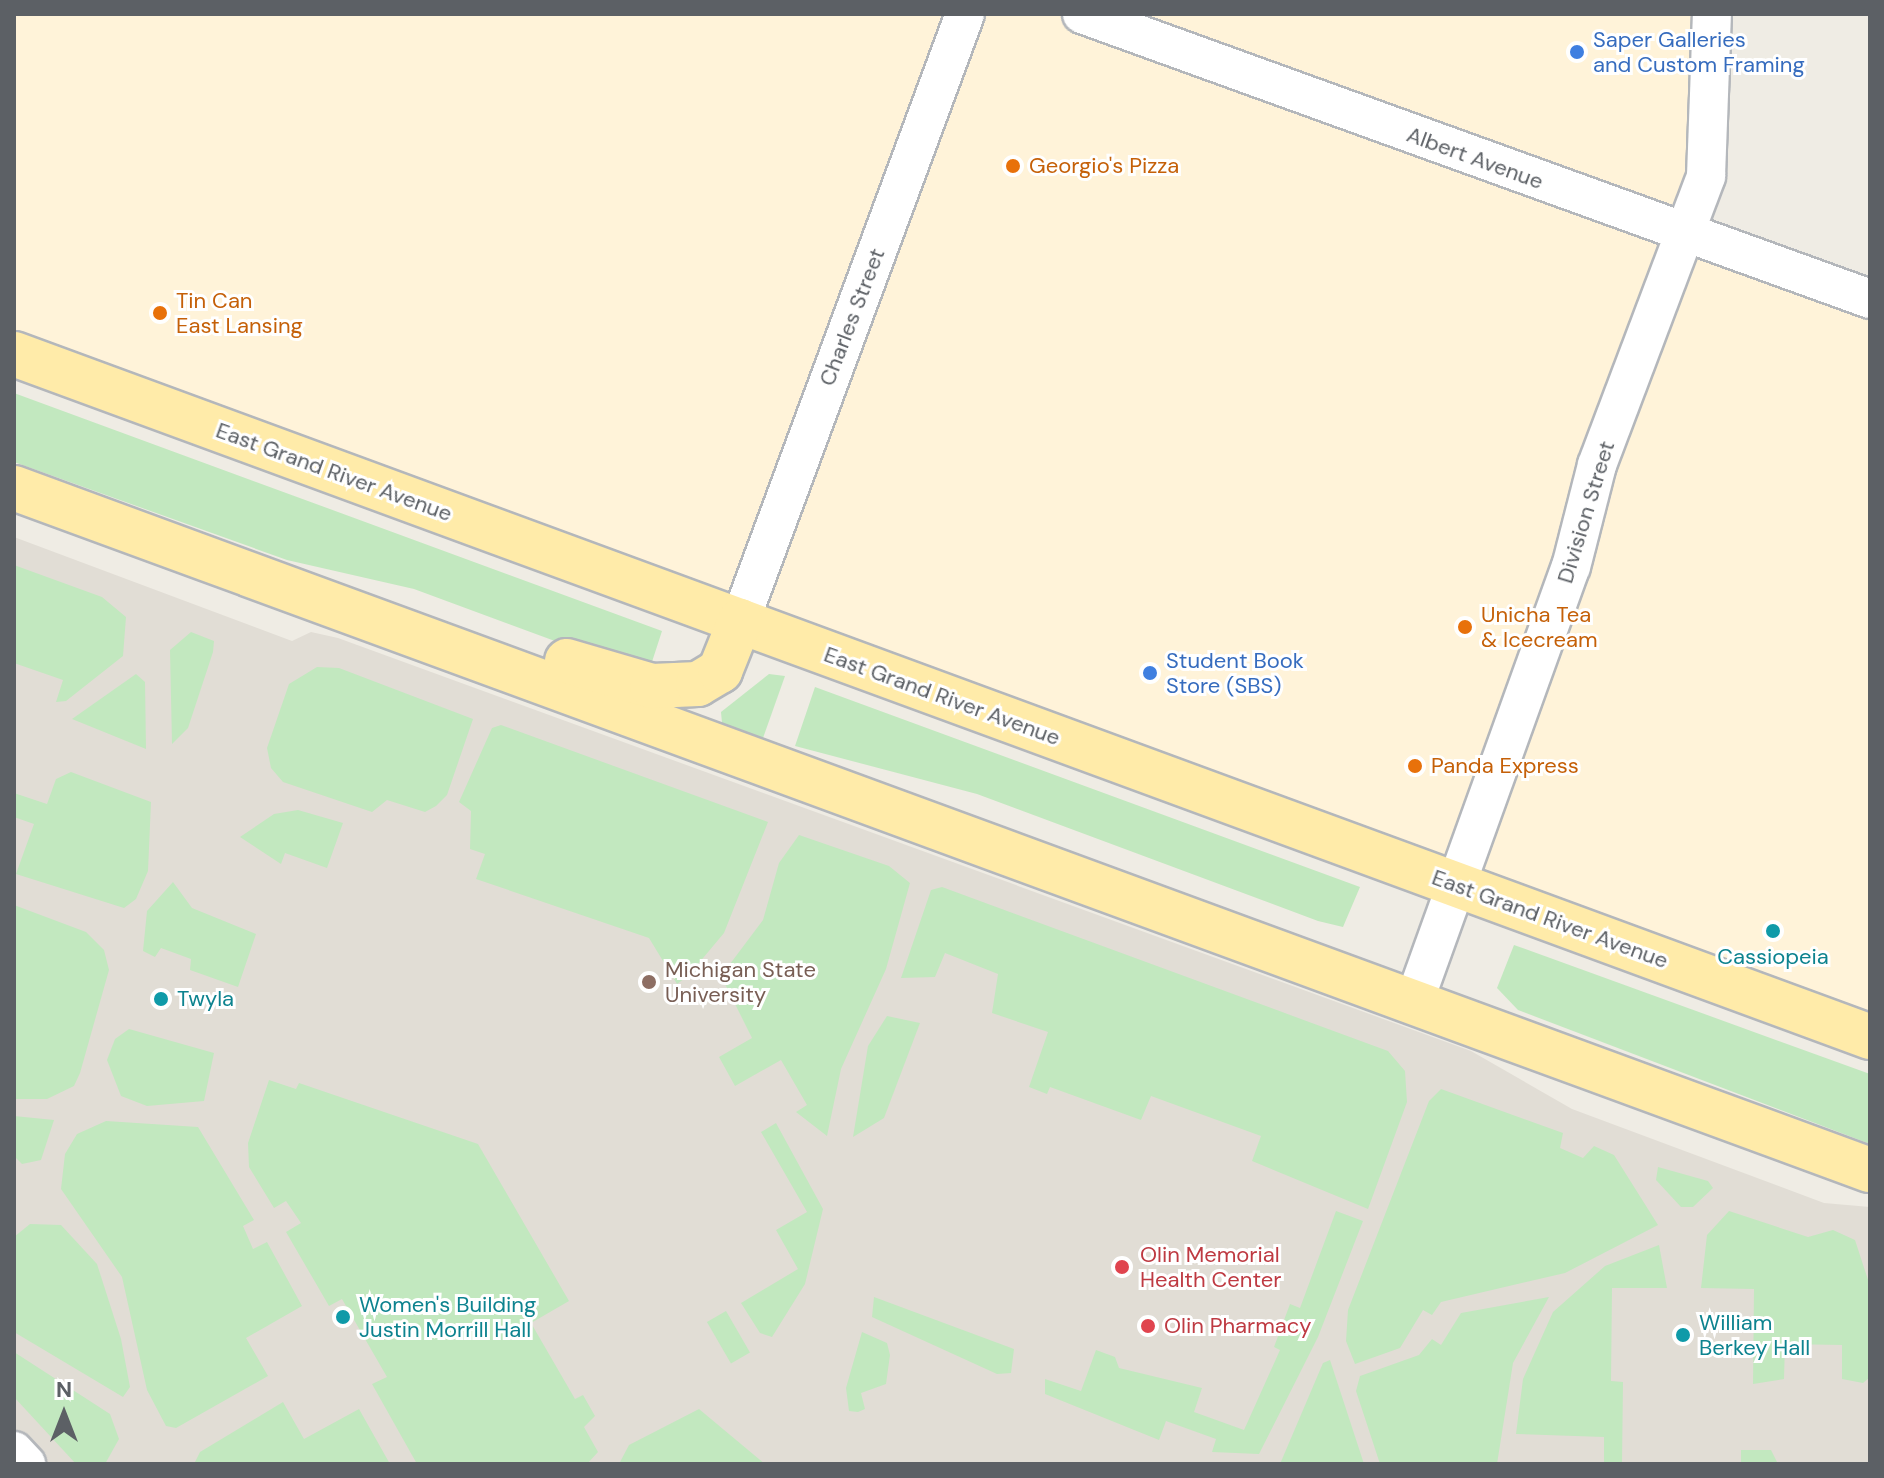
<!DOCTYPE html>
<style>
body{margin:0}
#map{position:relative;width:1884px;height:1478px;overflow:hidden;background:#efece4;font-family:"DM Sans",sans-serif}
div>[style]{position:absolute}
.commercial>*{inset:0;background:#fff3d9}
.education>*{inset:0;background:#e1ddd5}
.green>*{inset:0;background:#c2e8bf;transform-origin:0 0}
.roads{filter:drop-shadow(2px 0 #b4b7bb) drop-shadow(-2px 0 #b4b7bb) drop-shadow(0 2px #b4b7bb) drop-shadow(0 -2px #b4b7bb)}
.minor>*{height:38px;margin:-19px;padding:0 19px;transform-origin:19px;border-radius:19px;background:#fff}
.primary>*{height:44px;margin:-22px;padding:0 22px;transform-origin:22px;border-radius:22px;background:#ffeba9}
.dots>*{width:22px;height:22px;translate:-50% -50%;box-sizing:border-box;border:4px solid #fff;border-radius:50%}
span{translate:-50% -50%;white-space:nowrap;text-align:center;line-height:1.15;-webkit-text-stroke:6px #fff;paint-order:stroke}
.shop-label{font-size:22px;color:#366cbe}
.left{translate:0 -50%;text-align:left}
.street-label{font-size:22px;color:#5c6065}
.food-label{font-size:22px;color:#c56008}
.culture-label{font-size:22px;color:#0d838f}
.education-label{font-size:22px;color:#785e54}
.health-label{font-size:22px;color:#be3a42}
.frame{position:absolute;inset:0;border:16px solid #5c6065;pointer-events:none}
.north{position:absolute;left:24px;top:1374px;width:80px;height:80px;-webkit-text-stroke:6px #fff;paint-order:stroke;rotate:0deg;font-size:22px;font-weight:700;line-height:32px;text-align:center;color:#5c6065}
.north::after{content:'';display:block;margin:auto;width:28px;height:36px;background:#5c6065;clip-path:polygon(50% 0,100% 100%,50% 72%,0 100%)}
</style>
<div id="map">
<div class="commercial">
<i style="clip-path:polygon(14px 14px,1707px 14px,1705px 247px,1870px 305px,1870px 1025px,14px 345px)"></i>
</div>
<div class="education">
<i style="clip-path:polygon(14px 537px,292px 641px,311px 632px,338px 638px,1471px 1051px,1572px 1109px,1824px 1203px,1870px 1207px,1870px 1464px,14px 1464px)"></i>
</div>
<div class="green">
<i style="clip-path:polygon(14px 393px,662px 631px,650px 668px,620px 665px,414px 589px,287px 560px,14px 462px)"></i>
<i style="clip-path:polygon(14px 565px,102px 597px,126px 617px,123px 656px,66px 701px,56px 702px,63px 680px,14px 663px)"></i>
<i style="clip-path:polygon(191px 632px,214px 641px,213px 652px,188px 728px,172px 744px,170px 650px)"></i>
<i style="clip-path:polygon(317px 667px,339px 668px,473px 719px,447px 795px,436px 806px,425px 812px,387px 800px,372px 812px,283px 782px,271px 768px,267px 748px,289px 684px)"></i>
<i style="clip-path:polygon(136px 674px,145px 682px,146px 749px,72px 719px)"></i>
<i style="clip-path:polygon(769px 674px,785px 676px,763px 738px,722px 723px,721px 712px)"></i>
<i style="clip-path:polygon(815px 687px,1360px 887px,1343px 927px,1318px 921px,977px 794px,795px 746px)"></i>
<i style="clip-path:polygon(501px 725px,768px 822px,724px 933px,688px 976px,677px 984px,649px 938px,476px 879px,485px 854px,470px 849px,471px 811px,459px 802px,492px 728px)"></i>
<i style="clip-path:polygon(71px 772px,151px 802px,148px 871px,136px 899px,124px 908px,16px 874px,34px 824px,14px 817px,14px 793px,47px 804px,56px 779px)"></i>
<i style="clip-path:polygon(298px 810px,343px 823px,327px 868px,285px 853px,281px 864px,240px 837px,274px 814px)"></i>
<i style="clip-path:polygon(799px 835px,889px 866px,910px 883px,886px 969px,841px 1069px,827px 1136px,796px 1112px,807px 1105px,781px 1060px,735px 1086px,719px 1057px,752px 1038px,721px 976px,763px 920px,779px 863px)"></i>
<i style="clip-path:polygon(173px 882px,192px 908px,256px 934px,238px 987px,190px 970px,191px 959px,161px 948px,155px 957px,143px 951px,147px 911px)"></i>
<i style="clip-path:polygon(942px 887px,1388px 1051px,1405px 1071px,1407px 1102px,1368px 1209px,1252px 1161px,1261px 1136px,1151px 1096px,1141px 1120px,1050px 1087px,1047px 1094px,1029px 1087px,1048px 1032px,992px 1013px,998px 974px,945px 953px,935px 977px,901px 978px,931px 890px)"></i>
<i style="clip-path:polygon(14px 905px,86px 932px,104px 950px,109px 970px,80px 1073px,74px 1086px,47px 1099px,14px 1099px)"></i>
<i style="clip-path:polygon(1514px 945px,1870px 1074px,1870px 1144px,1518px 1010px,1497px 988px)"></i>
<i style="clip-path:polygon(887px 1016px,920px 1023px,884px 1118px,853px 1137px,868px 1046px)"></i>
<i style="clip-path:polygon(129px 1029px,214px 1053px,204px 1101px,147px 1106px,121px 1096px,107px 1060px,115px 1039px)"></i>
<i style="clip-path:polygon(269px 1080px,296px 1089px,299px 1083px,478px 1144px,569px 1301px,531px 1323px,575px 1399px,583px 1395px,595px 1416px,584px 1427px,598px 1452px,587px 1464px,417px 1464px,372px 1384px,387px 1377px,342px 1299px,329px 1306px,286px 1232px,301px 1223px,286px 1201px,274px 1208px,249px 1167px,248px 1143px)"></i>
<i style="clip-path:polygon(1441px 1089px,1563px 1133px,1560px 1148px,1583px 1158px,1594px 1146px,1614px 1155px,1658px 1225px,1565px 1273px,1441px 1302px,1432px 1315px,1423px 1310px,1400px 1348px,1355px 1364px,1346px 1341px,1348px 1310px,1429px 1101px)"></i>
<i style="clip-path:polygon(14px 1116px,54px 1120px,41px 1160px,22px 1164px,14px 1156px)"></i>
<i style="clip-path:polygon(106px 1121px,198px 1127px,254px 1220px,243px 1226px,253px 1249px,267px 1242px,302px 1306px,246px 1338px,268px 1376px,176px 1428px,166px 1426px,147px 1390px,122px 1277px,61px 1189px,65px 1154px,77px 1134px)"></i>
<i style="clip-path:polygon(776px 1123px,823px 1209px,805px 1284px,772px 1337px,760px 1333px,741px 1303px,798px 1269px,776px 1230px,807px 1212px,761px 1132px)"></i>
<i style="clip-path:polygon(1658px 1167px,1708px 1181px,1713px 1188px,1693px 1207px,1681px 1207px,1656px 1180px)"></i>
<i style="clip-path:polygon(1336px 1211px,1363px 1221px,1318px 1337px,1259px 1454px,1212px 1452px,1216px 1439px,1166px 1421px,1159px 1440px,1045px 1394px,1045px 1379px,1081px 1391px,1096px 1350px,1115px 1357px,1119px 1368px,1202px 1388px,1194px 1412px,1244px 1430px,1280px 1350px,1274px 1347px,1290px 1304px,1300px 1308px)"></i>
<i style="clip-path:polygon(1729px 1211px,1808px 1237px,1833px 1230px,1855px 1240px,1870px 1286px,1870px 1377px,1863px 1383px,1842px 1379px,1842px 1345px,1785px 1344px,1784px 1379px,1753px 1384px,1754px 1289px,1701px 1288px,1707px 1235px)"></i>
<i style="clip-path:polygon(30px 1224px,61px 1225px,97px 1264px,121px 1339px,130px 1387px,123px 1397px,14px 1332px,14px 1237px)"></i>
<i style="clip-path:polygon(1659px 1245px,1667px 1288px,1612px 1288px,1611px 1381px,1623px 1382px,1622px 1464px,1604px 1464px,1604px 1437px,1516px 1434px,1523px 1379px,1553px 1312px,1605px 1266px)"></i>
<i style="clip-path:polygon(874px 1297px,1014px 1349px,1011px 1373px,997px 1374px,872px 1317px)"></i>
<i style="clip-path:polygon(1549px 1297px,1513px 1363px,1497px 1464px,1380px 1464px,1356px 1391px,1360px 1376px,1419px 1355px,1432px 1339px,1441px 1345px,1461px 1313px)"></i>
<i style="left:726px;top:1311px;width:48px;height:22px;rotate:60deg"></i>
<i style="clip-path:polygon(862px 1332px,887px 1343px,890px 1355px,886px 1384px,861px 1393px,865px 1409px,858px 1412px,849px 1411px,846px 1388px)"></i>
<i style="clip-path:polygon(14px 1352px,110px 1414px,119px 1439px,105px 1464px,76px 1464px,14px 1397px)"></i>
<i style="clip-path:polygon(1330px 1360px,1364px 1464px,1280px 1464px,1323px 1363px)"></i>
<i style="clip-path:polygon(283px 1402px,304px 1439px,359px 1409px,390px 1464px,194px 1464px,200px 1452px)"></i>
<i style="clip-path:polygon(699px 1409px,765px 1464px,619px 1464px,629px 1445px)"></i>
<i style="clip-path:polygon(1741px 1450px,1771px 1450px,1778px 1464px,1741px 1464px)"></i>
</div>
<div class="roads">
<div class="minor">
<i style="left:1082px;top:14px;width:838px;rotate:19.88deg"></i>
<i style="left:740px;top:621px;width:647px;rotate:-69.66deg"></i>
<i style="left:1414px;top:1002px;width:462px;rotate:-70.2deg"></i>
<i style="left:1571px;top:567px;width:105px;rotate:-75.7deg"></i>
<i style="left:1597px;top:465px;width:309px;rotate:-69.3deg"></i>
<i style="left:1706px;top:176px;width:162px;rotate:-87.9deg"></i>
<i style="left:14px;top:1451px;width:18px;rotate:47deg"></i>
</div>
<div class="primary">
<i style="left:14px;top:354px;width:1978px;rotate:20.2deg"></i>
<i style="left:14px;top:488px;width:1977px;rotate:20.18deg"></i>
<i style="left:567px;top:661px;width:89px;rotate:16.4deg"></i>
<i style="left:652px;top:686px;width:46px;rotate:-2.5deg"></i>
<i style="left:698px;top:684px;width:26px;rotate:-31deg"></i>
<i style="left:720px;top:671px;width:54px;rotate:-68.2deg"></i>
</div>
</div>
<div class="dots">
<i style="left:1577px;top:52px;background:#3f7fe0"></i>
<i style="left:1013px;top:166px;background:#e8710a"></i>
<i style="left:160px;top:313px;background:#e8710a"></i>
<i style="left:1465px;top:627px;background:#e8710a"></i>
<i style="left:1150px;top:673px;background:#3f7fe0"></i>
<i style="left:1415px;top:766px;background:#e8710a"></i>
<i style="left:1773px;top:931px;background:#0f9aa8"></i>
<i style="left:649px;top:982px;background:#8d6e63"></i>
<i style="left:161px;top:999px;background:#0f9aa8"></i>
<i style="left:1122px;top:1267px;background:#e0444e"></i>
<i style="left:343px;top:1317px;background:#0f9aa8"></i>
<i style="left:1148px;top:1326px;background:#e0444e"></i>
<i style="left:1683px;top:1335px;background:#0f9aa8"></i>
</div>
<div class="shop-label">
<span class="left" style="left:1593px;top:52px">Saper Galleries<br>and Custom Framing</span>
<span class="left" style="left:1166px;top:673px">Student Book<br>Store (SBS)</span>
</div>
<div class="street-label">
<span style="left:1475px;top:158px;rotate:20deg">Albert Avenue</span>
<span style="left:852px;top:317px;rotate:-69deg">Charles Street</span>
<span style="left:334px;top:472px;rotate:20deg">East Grand River Avenue</span>
<span style="left:1586px;top:512px;rotate:-73deg">Division Street</span>
<span style="left:942px;top:696px;rotate:20deg">East Grand River Avenue</span>
<span style="left:1550px;top:919px;rotate:20deg">East Grand River Avenue</span>
</div>
<div class="food-label">
<span class="left" style="left:1029px;top:166px">Georgio's Pizza</span>
<span class="left" style="left:176px;top:313px">Tin Can<br>East Lansing</span>
<span class="left" style="left:1481px;top:627px">Unicha Tea<br>&amp; Icecream</span>
<span class="left" style="left:1431px;top:766px">Panda Express</span>
</div>
<div class="culture-label">
<span style="left:1773px;top:957px">Cassiopeia</span>
<span class="left" style="left:177px;top:999px">Twyla</span>
<span class="left" style="left:359px;top:1317px">Women's Building<br>Justin Morrill Hall</span>
<span class="left" style="left:1699px;top:1335px">William<br>Berkey Hall</span>
</div>
<div class="education-label">
<span class="left" style="left:665px;top:982px">Michigan State<br>University</span>
</div>
<div class="health-label">
<span class="left" style="left:1140px;top:1267px">Olin Memorial<br>Health Center</span>
<span class="left" style="left:1164px;top:1326px">Olin Pharmacy</span>
</div>
<div class="frame"></div>
<div class="north">N</div>
</div>
